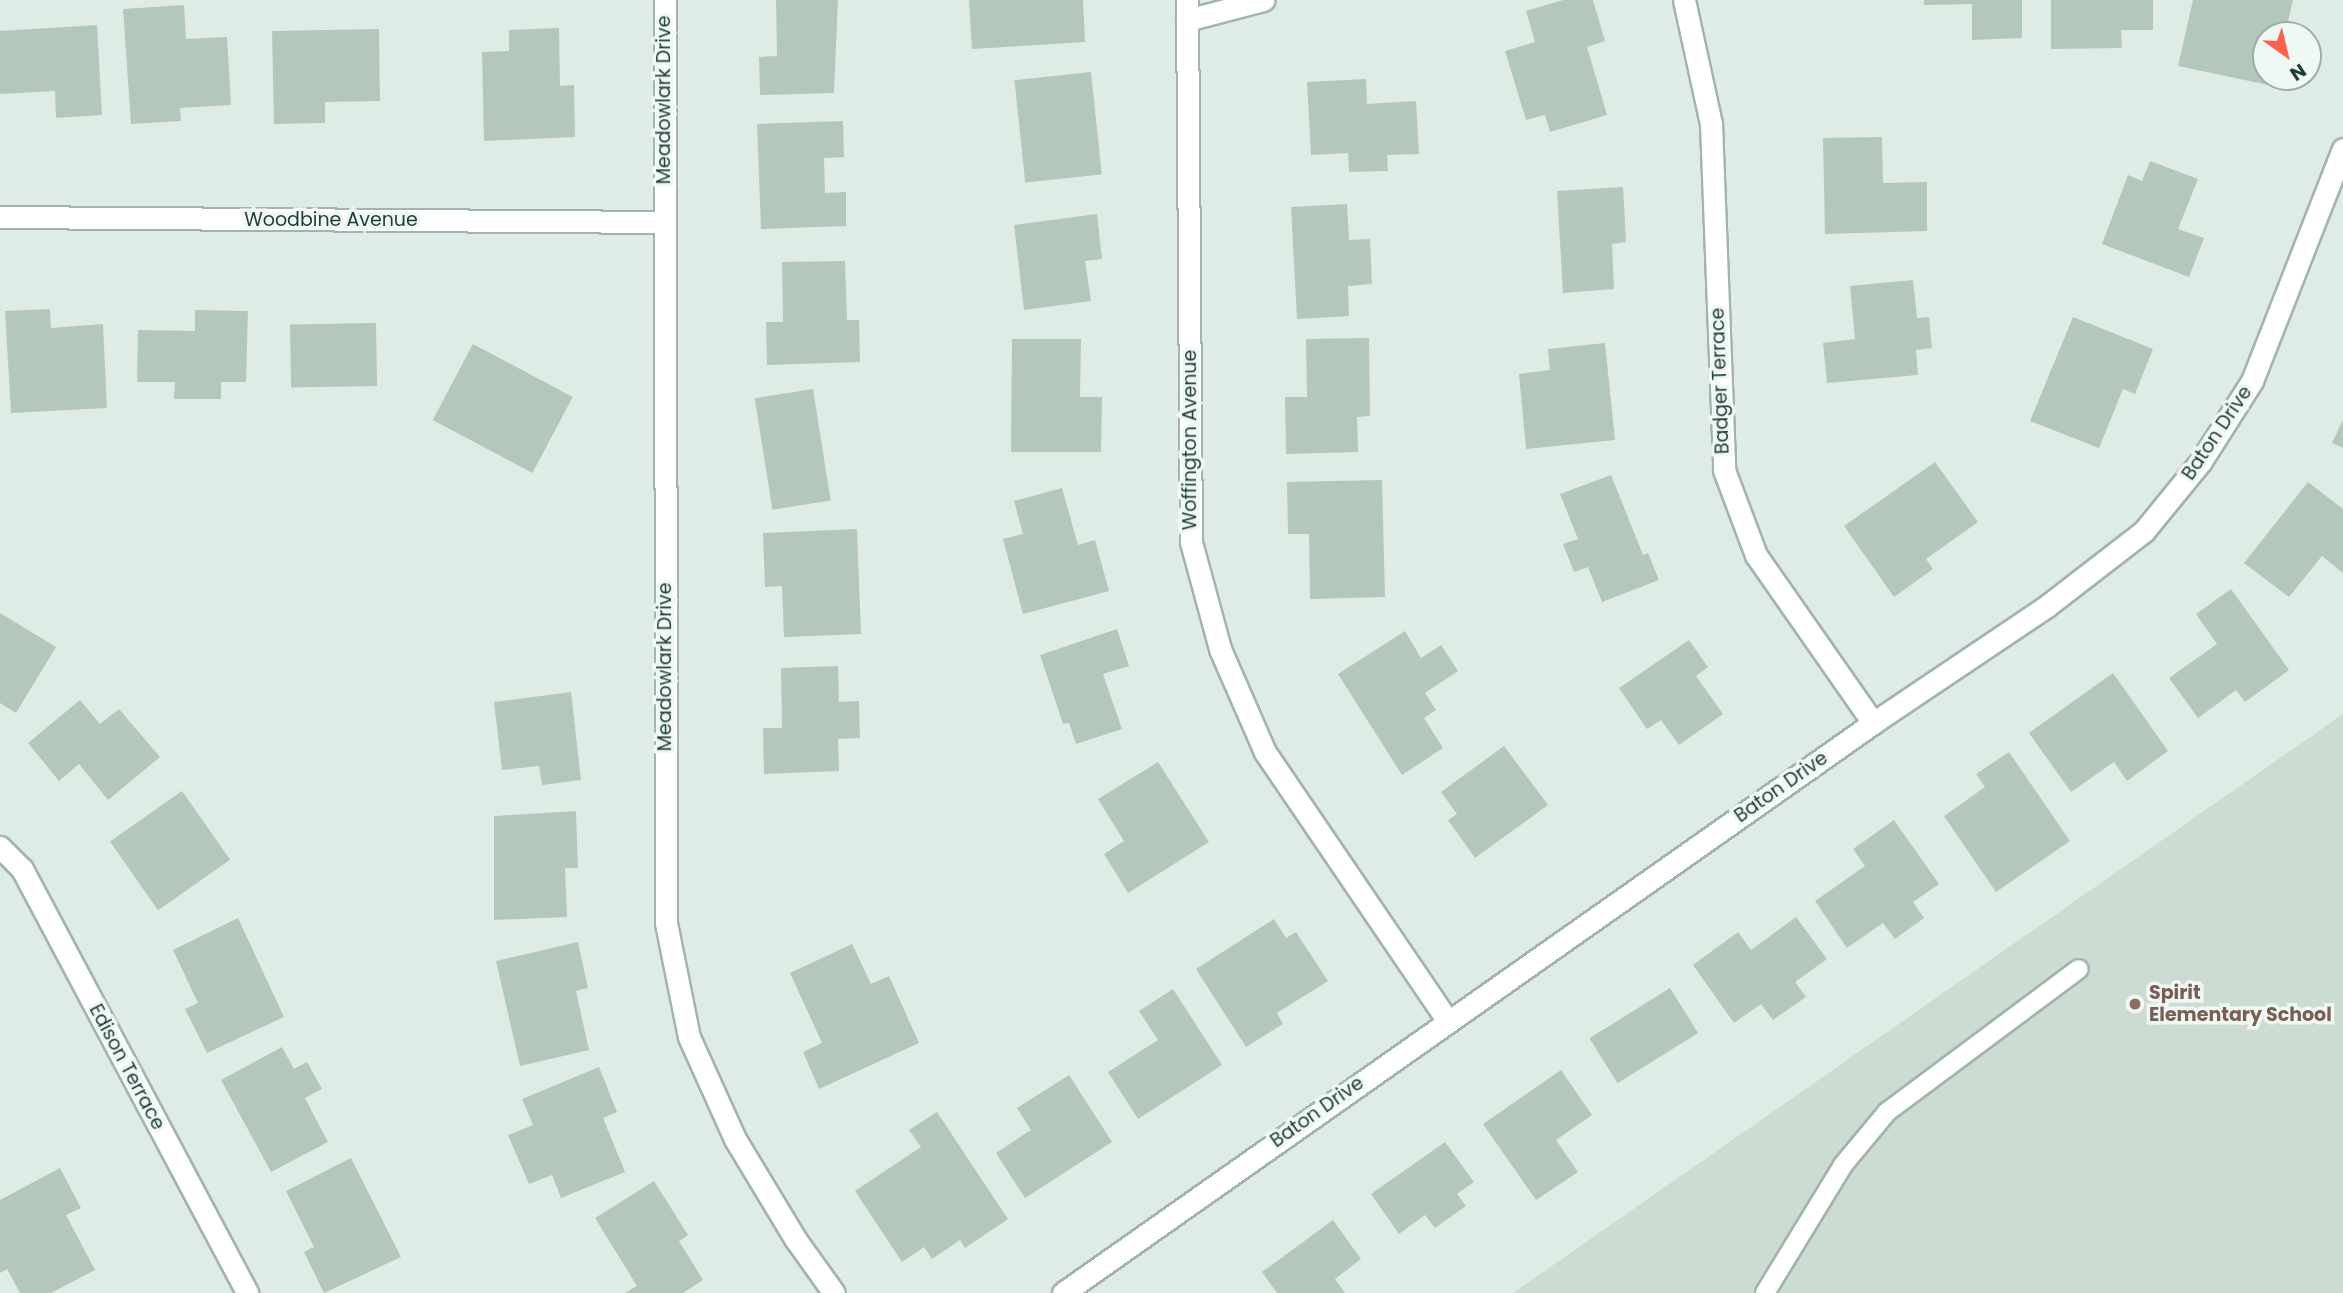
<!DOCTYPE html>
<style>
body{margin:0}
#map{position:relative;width:2343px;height:1293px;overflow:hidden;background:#dfece5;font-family:Poppins,sans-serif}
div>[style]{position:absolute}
.built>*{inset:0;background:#cddcd3}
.building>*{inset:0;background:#b4c7bd;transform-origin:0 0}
.roads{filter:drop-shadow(2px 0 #a2b4ab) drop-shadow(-2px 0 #a2b4ab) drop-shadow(0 2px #a2b4ab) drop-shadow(0 -2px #a2b4ab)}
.service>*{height:18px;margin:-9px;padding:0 9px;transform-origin:9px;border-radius:9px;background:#fff}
.minor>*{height:21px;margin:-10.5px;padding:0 10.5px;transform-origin:10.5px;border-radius:10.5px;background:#fff}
.dots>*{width:19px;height:19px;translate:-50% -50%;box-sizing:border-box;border:4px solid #f0f8f3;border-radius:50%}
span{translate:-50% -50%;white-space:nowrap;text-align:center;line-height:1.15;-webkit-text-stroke:7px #f0f8f3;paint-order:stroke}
.street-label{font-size:19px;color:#1f3e31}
.education-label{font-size:19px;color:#785e54;font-weight:700}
.left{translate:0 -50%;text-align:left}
.north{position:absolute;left:2252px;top:21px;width:70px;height:70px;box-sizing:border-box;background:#f0f8f3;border:2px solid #9caea5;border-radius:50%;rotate:146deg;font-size:19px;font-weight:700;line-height:28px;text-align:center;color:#1f3e31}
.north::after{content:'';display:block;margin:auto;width:24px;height:32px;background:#ff5f4b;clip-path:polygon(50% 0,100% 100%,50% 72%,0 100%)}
</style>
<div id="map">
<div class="built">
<i style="clip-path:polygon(2343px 714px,2343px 1293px,1513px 1293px)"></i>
</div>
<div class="building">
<i style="clip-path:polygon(776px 0,838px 0,834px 93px,760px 95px,759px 57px,777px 56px)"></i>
<i style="clip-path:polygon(969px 0,1083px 0,1085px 42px,972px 49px)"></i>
<i style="clip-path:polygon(1563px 0,1593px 0,1605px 41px,1587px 47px,1607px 115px,1550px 132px,1545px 115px,1526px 120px,1505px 51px,1535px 42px,1526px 11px)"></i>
<i style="clip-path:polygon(1924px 0,2022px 0,2022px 38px,1972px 40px,1972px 4px,1924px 5px)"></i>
<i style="clip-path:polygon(2051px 0,2153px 0,2153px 30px,2121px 30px,2122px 48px,2051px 49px)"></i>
<i style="clip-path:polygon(2193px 0,2293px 0,2285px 35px,2266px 35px,2266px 77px,2275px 77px,2273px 86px,2178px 66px)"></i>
<i style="clip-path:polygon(184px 5px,186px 39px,227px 37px,231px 105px,180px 108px,181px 121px,131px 124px,123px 9px)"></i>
<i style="clip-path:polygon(97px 25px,102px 115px,56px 118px,55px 91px,0 94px,0 31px)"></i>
<i style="clip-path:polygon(559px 28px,560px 86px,574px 85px,575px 137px,484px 141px,482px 52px,509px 51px,509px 30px)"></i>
<i style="clip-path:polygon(379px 29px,380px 101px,325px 102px,325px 123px,274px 124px,272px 31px)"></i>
<i style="left:1091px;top:72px;width:103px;height:77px;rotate:84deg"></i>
<i style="clip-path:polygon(1366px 79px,1367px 104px,1416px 101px,1419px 154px,1387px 155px,1388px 171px,1349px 172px,1348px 153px,1311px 155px,1307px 82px)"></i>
<i style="clip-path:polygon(843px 121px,844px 157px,824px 158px,825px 193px,846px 192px,846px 226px,761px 229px,757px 124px)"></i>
<i style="clip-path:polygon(1882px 137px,1883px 183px,1927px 182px,1927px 231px,1825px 234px,1823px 138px)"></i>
<i style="clip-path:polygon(2150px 161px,2198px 179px,2178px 229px,2204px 238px,2189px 277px,2102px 244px,2128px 175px,2142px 181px)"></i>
<i style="clip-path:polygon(1623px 187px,1626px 242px,1612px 244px,1614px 289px,1563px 293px,1557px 191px)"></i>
<i style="clip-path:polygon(1347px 204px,1349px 240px,1370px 239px,1372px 284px,1348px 286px,1349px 316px,1297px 319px,1291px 207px)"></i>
<i style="clip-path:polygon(1097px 214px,1102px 259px,1085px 261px,1091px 301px,1024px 310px,1014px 225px)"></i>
<i style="clip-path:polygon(845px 261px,847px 320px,859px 320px,860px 362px,767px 365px,766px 322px,783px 322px,782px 262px)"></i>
<i style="clip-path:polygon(1913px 280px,1917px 318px,1929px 317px,1932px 348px,1916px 350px,1918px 375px,1827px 383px,1823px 343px,1855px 339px,1850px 286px)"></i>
<i style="clip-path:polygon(50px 309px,51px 328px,103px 324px,107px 408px,11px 413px,5px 311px)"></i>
<i style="clip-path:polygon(195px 310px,248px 311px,246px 382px,221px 382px,221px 399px,174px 399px,175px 382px,137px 382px,138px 330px,195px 331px)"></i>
<i style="clip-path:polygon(2073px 317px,2153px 349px,2135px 394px,2123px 389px,2099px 448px,2030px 421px)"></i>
<i style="left:376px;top:323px;width:63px;height:86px;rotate:89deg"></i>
<i style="clip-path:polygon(1369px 338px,1370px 416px,1357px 417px,1358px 452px,1286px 454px,1285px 397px,1307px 397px,1306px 339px)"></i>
<i style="clip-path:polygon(1012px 339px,1081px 339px,1080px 397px,1102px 397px,1101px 452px,1011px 452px)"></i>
<i style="clip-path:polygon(1605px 343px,1615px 440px,1526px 449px,1519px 374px,1550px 370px,1548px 349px)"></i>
<i style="left:473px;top:344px;width:113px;height:86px;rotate:28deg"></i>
<i style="left:813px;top:389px;width:113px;height:59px;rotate:81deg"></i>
<i style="clip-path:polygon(2343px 420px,2343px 448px,2332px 443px)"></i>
<i style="clip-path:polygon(1935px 462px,1978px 522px,1926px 559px,1933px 569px,1894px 597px,1844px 526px)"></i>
<i style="clip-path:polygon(1611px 475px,1643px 555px,1648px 553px,1659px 580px,1602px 602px,1588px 567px,1574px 572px,1563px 544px,1578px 539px,1560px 494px)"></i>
<i style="clip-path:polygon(1382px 480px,1385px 597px,1310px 599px,1309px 534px,1288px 534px,1287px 482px)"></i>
<i style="clip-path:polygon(2308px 482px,2343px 509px,2343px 573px,2322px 556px,2289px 597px,2244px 563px)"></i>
<i style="clip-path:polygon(1062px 488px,1078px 545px,1095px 540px,1109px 591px,1023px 614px,1003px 539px,1023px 534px,1014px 501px)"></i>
<i style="clip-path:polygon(857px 529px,861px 634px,784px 637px,782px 586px,765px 587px,763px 533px)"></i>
<i style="clip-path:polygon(2231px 589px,2289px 670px,2245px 702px,2236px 690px,2198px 718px,2169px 678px,2217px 644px,2196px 614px)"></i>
<i style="clip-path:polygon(0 613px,56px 647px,16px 713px,0 703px)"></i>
<i style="clip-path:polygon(1117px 629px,1129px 666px,1103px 674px,1122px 729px,1076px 744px,1069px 723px,1063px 724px,1040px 655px)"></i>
<i style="clip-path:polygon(1405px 631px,1421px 658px,1441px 645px,1458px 671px,1425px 693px,1436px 710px,1424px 718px,1443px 748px,1402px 775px,1338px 674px)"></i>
<i style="clip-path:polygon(1689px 640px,1708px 667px,1696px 676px,1723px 714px,1679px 745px,1661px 720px,1647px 729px,1619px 688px)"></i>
<i style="clip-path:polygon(838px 666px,839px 702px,859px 701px,860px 738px,838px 739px,839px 771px,764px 774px,763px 728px,782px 728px,781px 668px)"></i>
<i style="clip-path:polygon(2113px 673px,2168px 751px,2127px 781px,2114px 762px,2071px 792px,2029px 733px)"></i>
<i style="clip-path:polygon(571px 692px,581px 780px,542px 785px,539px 766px,502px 770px,494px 702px)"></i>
<i style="clip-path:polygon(80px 700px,100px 724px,119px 709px,160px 757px,108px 800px,79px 764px,59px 781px,28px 743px)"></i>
<i style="clip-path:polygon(1504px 746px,1548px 805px,1475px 858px,1448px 820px,1457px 814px,1441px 792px)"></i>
<i style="clip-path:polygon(2009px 752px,2070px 841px,1996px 892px,1944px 816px,1985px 787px,1976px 774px)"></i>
<i style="clip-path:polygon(1158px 762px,1209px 842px,1128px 893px,1104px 854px,1124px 841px,1098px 799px)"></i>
<i style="left:182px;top:791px;width:84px;height:88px;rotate:55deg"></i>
<i style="clip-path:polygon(576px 811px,578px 868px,565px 868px,567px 917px,494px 920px,494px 816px)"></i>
<i style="clip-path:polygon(1894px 820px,1939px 884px,1913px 902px,1924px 918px,1895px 939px,1883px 923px,1847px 948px,1815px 901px,1865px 866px,1853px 849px)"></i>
<i style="clip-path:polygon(1796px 917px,1827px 959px,1795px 982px,1806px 997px,1773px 1020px,1761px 1004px,1734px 1023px,1693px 965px,1738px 932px,1751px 950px)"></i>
<i style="clip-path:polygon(238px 918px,284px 1017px,207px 1053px,185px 1009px,198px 1003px,173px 950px)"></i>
<i style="clip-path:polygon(1274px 919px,1286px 938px,1296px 932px,1328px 981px,1277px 1013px,1283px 1024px,1246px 1047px,1196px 969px)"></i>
<i style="clip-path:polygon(578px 942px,588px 988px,576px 991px,589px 1050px,520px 1066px,496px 961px)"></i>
<i style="clip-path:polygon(852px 944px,871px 984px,889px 976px,919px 1043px,819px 1089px,803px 1052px,822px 1043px,790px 973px)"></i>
<i style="left:1670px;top:988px;width:53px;height:95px;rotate:58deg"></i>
<i style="clip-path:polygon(1173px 989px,1222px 1065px,1138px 1119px,1108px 1072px,1158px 1040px,1139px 1011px)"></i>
<i style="clip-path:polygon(282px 1047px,294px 1069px,307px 1062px,322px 1089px,305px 1098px,328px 1142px,271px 1172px,221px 1080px)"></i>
<i style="clip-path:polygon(599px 1067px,617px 1112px,603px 1118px,625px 1172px,561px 1198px,552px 1175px,529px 1184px,508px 1135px,533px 1125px,522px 1099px)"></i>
<i style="clip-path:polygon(1561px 1070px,1592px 1115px,1556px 1140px,1578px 1172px,1536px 1200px,1483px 1124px)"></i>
<i style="clip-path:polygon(1069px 1075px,1112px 1142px,1025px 1198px,996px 1153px,1031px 1130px,1017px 1108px)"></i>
<i style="clip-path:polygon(937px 1112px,1008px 1219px,965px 1248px,960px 1240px,932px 1259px,924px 1247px,902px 1262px,855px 1191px,921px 1147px,909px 1130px)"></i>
<i style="clip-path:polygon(1445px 1142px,1474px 1182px,1457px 1194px,1466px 1206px,1435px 1228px,1425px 1215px,1399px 1234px,1371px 1194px)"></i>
<i style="clip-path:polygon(351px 1158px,401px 1257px,324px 1293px,304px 1252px,314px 1247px,286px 1191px)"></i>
<i style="clip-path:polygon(60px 1168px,81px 1208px,66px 1215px,95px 1270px,51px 1293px,20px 1293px,7px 1269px,0 1273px,0 1200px)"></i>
<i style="clip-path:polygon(654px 1181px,688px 1235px,679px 1241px,703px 1280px,683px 1293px,625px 1293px,637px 1286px,595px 1218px)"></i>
<i style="clip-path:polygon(1333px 1220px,1361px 1259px,1335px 1279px,1345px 1293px,1277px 1293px,1262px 1272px)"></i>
</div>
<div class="roads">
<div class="service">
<i style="left:1765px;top:1293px;width:150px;rotate:-58.6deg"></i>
<i style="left:1843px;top:1165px;width:69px;rotate:-50.3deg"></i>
<i style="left:1887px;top:1112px;width:239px;rotate:-36.7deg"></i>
</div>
<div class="minor">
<i style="left:665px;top:0;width:923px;rotate:89.94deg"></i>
<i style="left:666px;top:923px;width:116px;rotate:78.6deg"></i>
<i style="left:689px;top:1037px;width:112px;rotate:65.7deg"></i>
<i style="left:735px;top:1139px;width:118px;rotate:58.9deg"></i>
<i style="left:796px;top:1240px;width:65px;rotate:54.4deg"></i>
<i style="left:1187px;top:0;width:542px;rotate:89.58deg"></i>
<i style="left:1191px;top:542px;width:111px;rotate:74.8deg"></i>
<i style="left:1220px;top:649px;width:112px;rotate:66.4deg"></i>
<i style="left:1265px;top:752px;width:324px;rotate:55.8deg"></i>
<i style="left:1684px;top:0;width:127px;rotate:77.7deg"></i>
<i style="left:1711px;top:124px;width:346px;rotate:87.8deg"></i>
<i style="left:1724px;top:470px;width:91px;rotate:69.4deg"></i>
<i style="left:1756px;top:555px;width:205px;rotate:55.1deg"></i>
<i style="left:1187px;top:20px;width:79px;rotate:-14.7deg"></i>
<i style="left:0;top:217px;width:663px;rotate:0.43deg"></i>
<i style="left:0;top:847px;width:31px;rotate:45deg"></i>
<i style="left:22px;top:869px;width:480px;rotate:62deg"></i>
<i style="left:1063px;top:1293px;width:990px;rotate:-35.13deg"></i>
<i style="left:1873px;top:723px;width:210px;rotate:-33.9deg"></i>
<i style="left:2047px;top:606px;width:123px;rotate:-37.7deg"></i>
<i style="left:2144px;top:531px;width:90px;rotate:-50.8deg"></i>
<i style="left:2201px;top:461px;width:95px;rotate:-57.5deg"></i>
<i style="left:2252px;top:381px;width:249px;rotate:-68.6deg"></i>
</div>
</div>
<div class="dots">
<i style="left:2135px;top:1004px;background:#8d6e63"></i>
</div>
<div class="street-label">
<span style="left:664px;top:100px;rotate:-90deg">Meadowlark Drive</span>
<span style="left:331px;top:220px">Woodbine Avenue</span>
<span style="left:1720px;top:381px;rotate:-92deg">Badger Terrace</span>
<span style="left:2217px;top:433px;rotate:-56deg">Baton Drive</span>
<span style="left:1190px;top:440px;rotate:-90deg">Woffington Avenue</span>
<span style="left:665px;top:667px;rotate:-90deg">Meadowlark Drive</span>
<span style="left:1781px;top:787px;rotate:-35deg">Baton Drive</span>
<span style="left:127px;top:1067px;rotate:62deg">Edison Terrace</span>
<span style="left:1317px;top:1112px;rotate:-35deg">Baton Drive</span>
</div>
<div class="education-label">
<span class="left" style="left:2149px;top:1004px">Spirit<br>Elementary School</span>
</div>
<div class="north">N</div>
</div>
